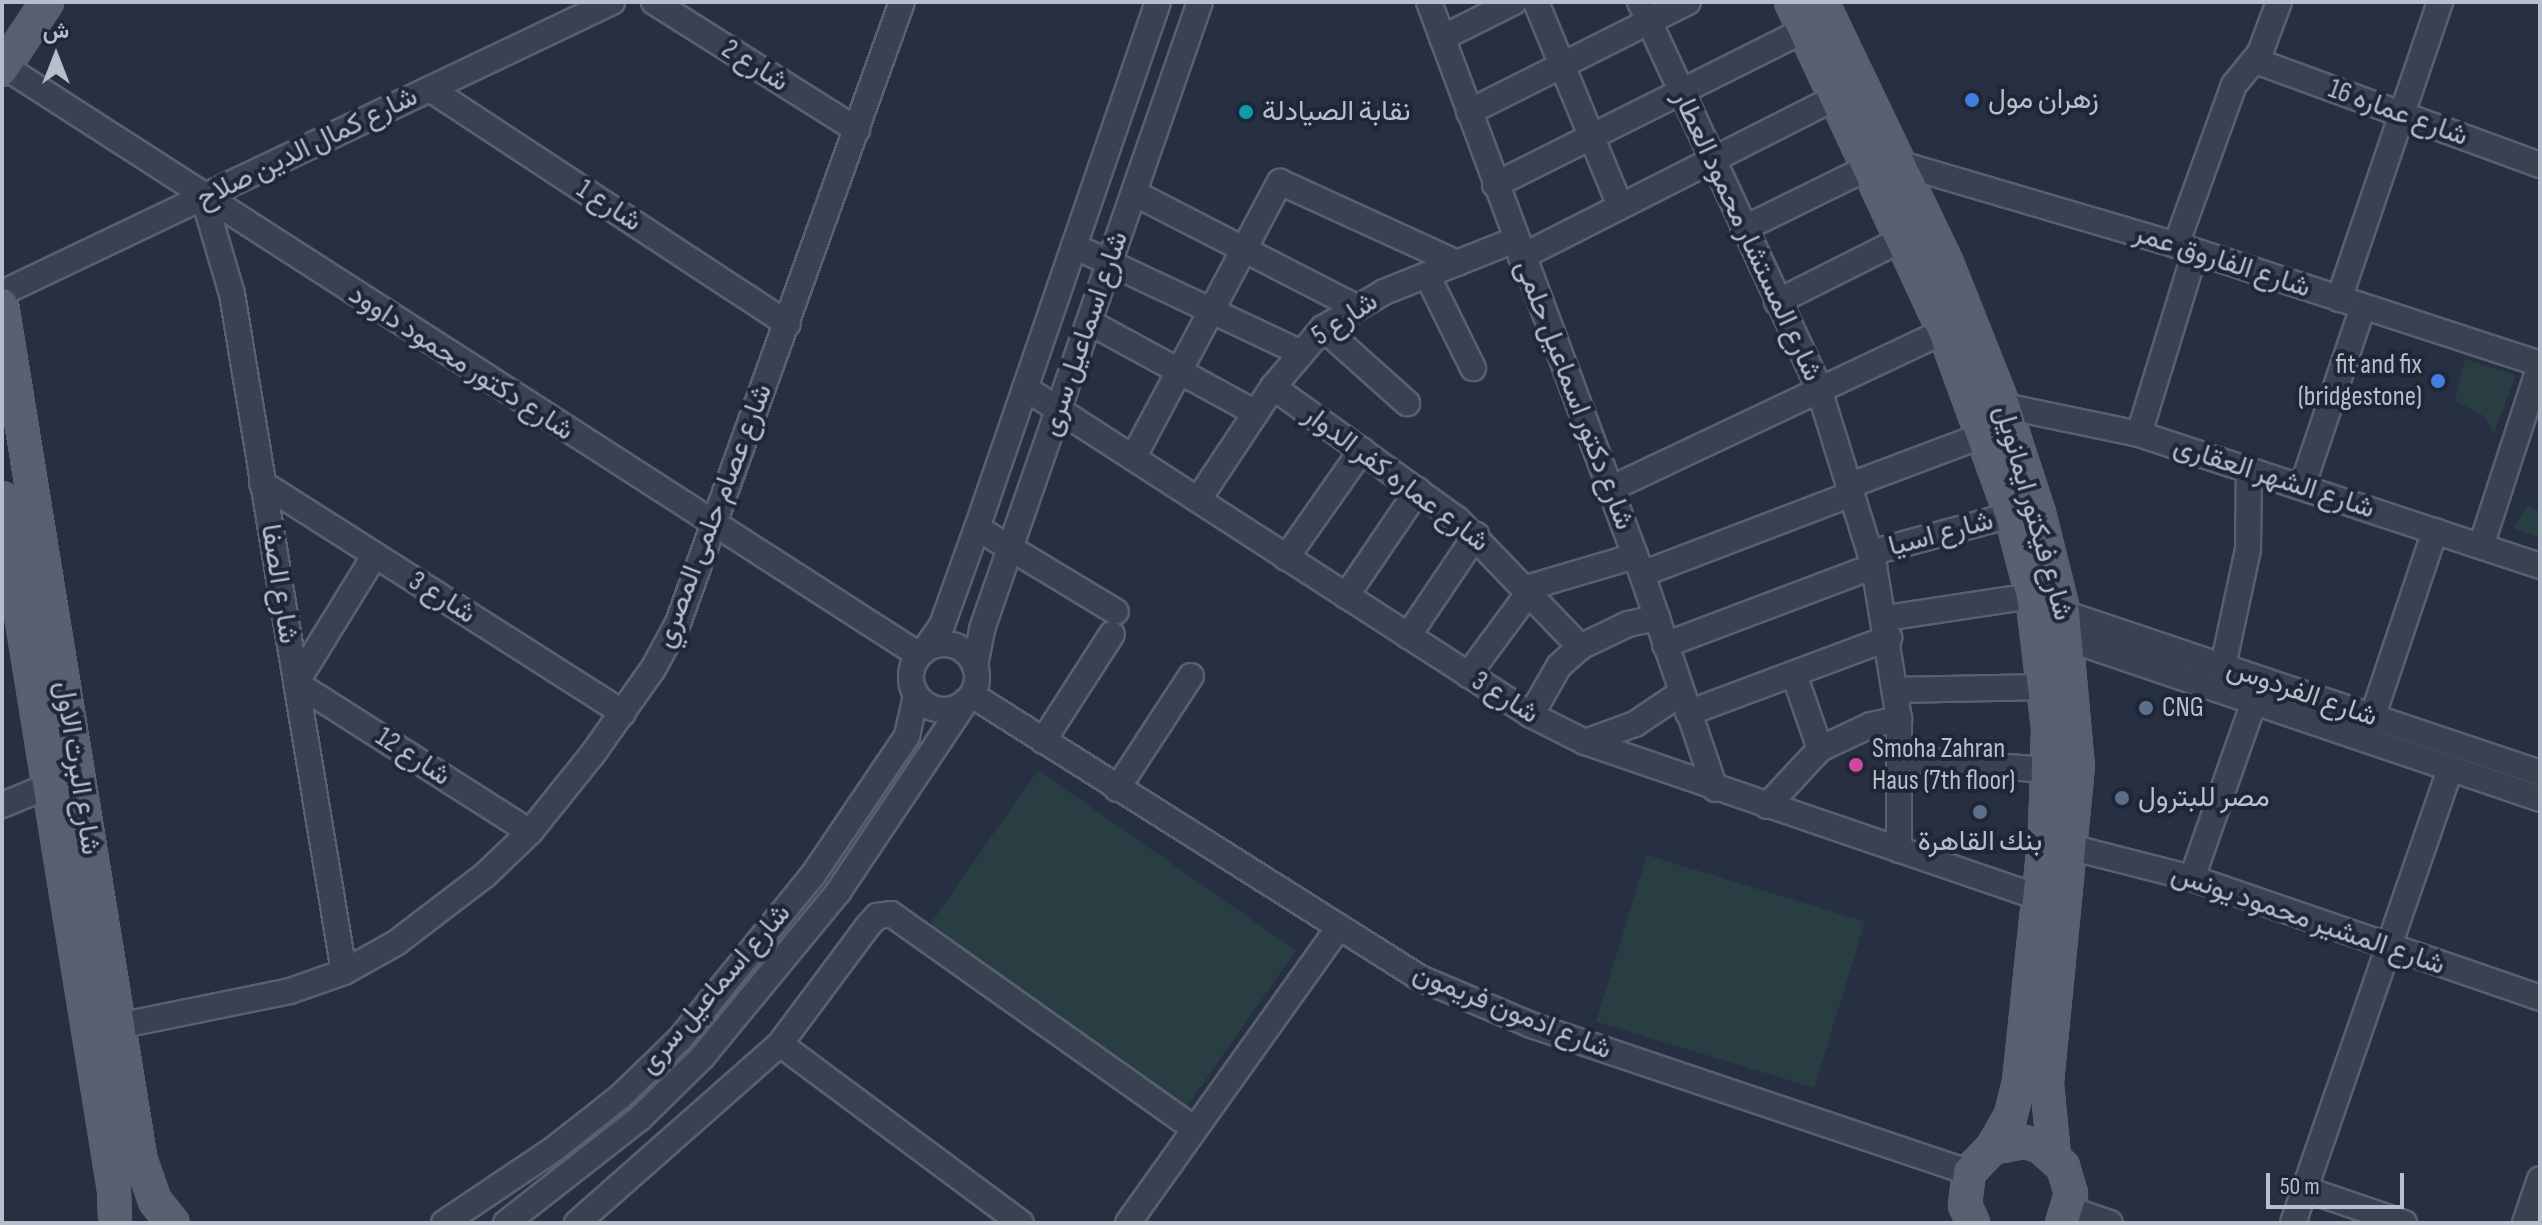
<!DOCTYPE html>
<meta charset="utf-8">
<style>
body{margin:0}
#map{position:relative;width:2542px;height:1225px;overflow:hidden;background:#263042;font-family:"Sofia Sans Condensed",Vazirmatn,sans-serif}
div>[style]{position:absolute}
.green>*{inset:0;background:#283e43;transform-origin:0 0}
.roads{filter:drop-shadow(2px 0 #58606f) drop-shadow(-2px 0 #58606f) drop-shadow(0 2px #58606f) drop-shadow(0 -2px #58606f)}
.minor>*{height:24px;margin:-12px;padding:0 12px;transform-origin:12px;border-radius:12px;background:#3a4252}
.minor>.ring{margin:-12px;padding:0;box-sizing:content-box;background:none;border:24px solid #3a4252;border-radius:50%}
.major>*{height:30px;margin:-15px;padding:0 15px;transform-origin:15px;border-radius:15px;background:#586172}
.dots>*{width:22px;height:22px;translate:-50% -50%;box-sizing:border-box;border:4px solid #1f2737;border-radius:50%}
span{translate:-50% -50%;white-space:nowrap;text-align:center;line-height:1.15;-webkit-text-stroke:8px #1f2737;paint-order:stroke}
.street-label{font-size:28px;color:#b7becc}
.poi-label{font-size:28px;color:#b7becc}
.left{translate:0 -50%;text-align:left}
.right{translate:-100% -50%;text-align:right}
.frame{position:absolute;inset:0;border:4px solid #b7becc;pointer-events:none}
.north{position:absolute;left:16px;top:16px;width:80px;height:80px;-webkit-text-stroke:6px #1f2737;paint-order:stroke;rotate:0deg;font-size:22px;font-weight:700;line-height:32px;text-align:center;color:#b7becc}
.north::after{content:'';display:block;margin:auto;width:28px;height:36px;background:#b7becc;clip-path:polygon(50% 0,100% 100%,50% 72%,0 100%)}
.scale{position:absolute;left:2266px;top:1173px;width:138px;height:36px;box-sizing:border-box;border:4px solid #b7becc;border-top:0;padding-left:10px;font-size:24px;line-height:28px;white-space:nowrap;color:#b7becc;-webkit-text-stroke:6px #1f2737;paint-order:stroke}
</style>
<div id="map">
<div class="green">
<i style="clip-path:polygon(2465px 359px,2516px 375px,2494px 433px,2484px 416px,2455px 401px)"></i>
<i style="clip-path:polygon(2527px 506px,2540px 511px,2540px 538px,2513px 528px)"></i>
<i style="left:1038px;top:770px;width:315px;height:194px;rotate:35deg"></i>
<i style="left:1647px;top:855px;width:228px;height:174px;rotate:17deg"></i>
</div>
<div class="roads">
<div class="minor">
<i style="left:654px;top:2px;width:240px;rotate:32.2deg"></i>
<i style="left:1429px;top:2px;width:610px;rotate:69.58deg"></i>
<i style="left:1642px;top:574px;width:227px;rotate:71.2deg"></i>
<i style="left:1536px;top:2px;width:221px;rotate:67.6deg"></i>
<i style="left:1640px;top:2px;width:420px;rotate:65.1deg"></i>
<i style="left:1817px;top:383px;width:192px;rotate:72.7deg"></i>
<i style="left:1874px;top:566px;width:155px;rotate:80.7deg"></i>
<i style="left:1899px;top:719px;width:131px;rotate:90deg"></i>
<i style="left:1442px;top:38px;width:80px;rotate:-26.6deg"></i>
<i style="left:2256px;top:61px;width:302px;rotate:20.1deg"></i>
<i style="left:5px;top:67px;width:1087px;rotate:32.75deg"></i>
<i style="left:430px;top:89px;width:428px;rotate:33.3deg"></i>
<i style="left:1469px;top:112px;width:245px;rotate:-26.7deg"></i>
<i style="left:1901px;top:164px;width:287px;rotate:16.4deg"></i>
<i style="left:2176px;top:245px;width:383px;rotate:18.1deg"></i>
<i style="left:1495px;top:185px;width:346px;rotate:-26.6deg"></i>
<i style="left:1134px;top:193px;width:247px;rotate:27.2deg"></i>
<i style="left:204px;top:199px;width:99px;rotate:73.6deg"></i>
<i style="left:232px;top:294px;width:687px;rotate:80.62deg"></i>
<i style="left:1743px;top:229px;width:140px;rotate:-26.2deg"></i>
<i style="left:2176px;top:245px;width:170px;rotate:-70.1deg"></i>
<i style="left:2234px;top:85px;width:41px;rotate:-50.9deg"></i>
<i style="left:2260px;top:53px;width:54px;rotate:-69.6deg"></i>
<i style="left:1074px;top:246px;width:249px;rotate:25.2deg"></i>
<i style="left:1521px;top:257px;width:353px;rotate:-26.9deg"></i>
<i style="left:1427px;top:275px;width:104px;rotate:63.7deg"></i>
<i style="left:2px;top:293px;width:676px;rotate:-25.5deg"></i>
<i style="left:2339px;top:299px;width:314px;rotate:-71.2deg"></i>
<i style="left:1777px;top:302px;width:140px;rotate:-26.7deg"></i>
<i style="left:1089px;top:322px;width:190px;rotate:28.6deg"></i>
<i style="left:1323px;top:328px;width:113px;rotate:41.8deg"></i>
<i style="left:1273px;top:387px;width:226px;rotate:35.7deg"></i>
<i style="left:1457px;top:519px;width:178px;rotate:46.1deg"></i>
<i style="left:1025px;top:388px;width:602px;rotate:32.87deg"></i>
<i style="left:1531px;top:715px;width:60px;rotate:26.6deg"></i>
<i style="left:1585px;top:742px;width:480px;rotate:18.9deg"></i>
<i style="left:2004px;top:406px;width:138px;rotate:11.7deg"></i>
<i style="left:2139px;top:434px;width:422px;rotate:18.2deg"></i>
<i style="left:2139px;top:434px;width:190px;rotate:-72.9deg"></i>
<i style="left:1133px;top:458px;width:313px;rotate:-62deg"></i>
<i style="left:1280px;top:182px;width:195px;rotate:24.6deg"></i>
<i style="left:262px;top:483px;width:428px;rotate:32.5deg"></i>
<i style="left:1848px;top:486px;width:145px;rotate:-20.6deg"></i>
<i style="left:2302px;top:487px;width:190px;rotate:-71.3deg"></i>
<i style="left:1610px;top:489px;width:369px;rotate:-25.3deg"></i>
<i style="left:1198px;top:500px;width:136px;rotate:-56.4deg"></i>
<i style="left:1273px;top:387px;width:77px;rotate:-49.7deg"></i>
<i style="left:1323px;top:328px;width:71px;rotate:-30.5deg"></i>
<i style="left:1384px;top:292px;width:141px;rotate:-21.7deg"></i>
<i style="left:977px;top:528px;width:162px;rotate:31.1deg"></i>
<i style="left:2481px;top:546px;width:190px;rotate:-71.9deg"></i>
<i style="left:1870px;top:553px;width:146px;rotate:-15.1deg"></i>
<i style="left:375px;top:555px;width:150px;rotate:121.7deg"></i>
<i style="left:296px;top:683px;width:277px;rotate:32.5deg"></i>
<i style="left:1286px;top:558px;width:132px;rotate:-54.9deg"></i>
<i style="left:1642px;top:574px;width:224px;rotate:-20.9deg"></i>
<i style="left:1526px;top:588px;width:114px;rotate:-16.4deg"></i>
<i style="left:1346px;top:596px;width:128px;rotate:-55.8deg"></i>
<i style="left:2064px;top:613px;width:502px;rotate:18.58deg"></i>
<i style="left:1886px;top:618px;width:148px;rotate:-8.6deg"></i>
<i style="left:1408px;top:636px;width:122px;rotate:-56deg"></i>
<i style="left:2068px;top:639px;width:498px;rotate:18.7deg"></i>
<i class="ring" style="left:911px;top:644px;width:42px;height:42px"></i>
<i style="left:1665px;top:645px;width:223px;rotate:-20.7deg"></i>
<i style="left:926px;top:648px;width:28px;rotate:-55deg"></i>
<i style="left:942px;top:625px;width:103px;rotate:-70.2deg"></i>
<i style="left:977px;top:528px;width:556px;rotate:-71.01deg"></i>
<i style="left:975px;top:666px;width:38px;rotate:-79deg"></i>
<i style="left:982px;top:629px;width:664px;rotate:-70.83deg"></i>
<i style="left:2223px;top:666px;width:120px;rotate:-77.9deg"></i>
<i style="left:2248px;top:549px;width:79px;rotate:-89.3deg"></i>
<i style="left:1794px;top:674px;width:79px;rotate:70.9deg"></i>
<i style="left:1468px;top:675px;width:104px;rotate:-53.6deg"></i>
<i style="left:1895px;top:690px;width:150px;rotate:-1.1deg"></i>
<i style="left:972px;top:695px;width:530px;rotate:32.28deg"></i>
<i style="left:1420px;top:978px;width:121px;rotate:22.9deg"></i>
<i style="left:1531px;top:1025px;width:462px;rotate:18.6deg"></i>
<i style="left:1688px;top:713px;width:215px;rotate:-20.5deg"></i>
<i style="left:1531px;top:715px;width:56px;rotate:-60.3deg"></i>
<i style="left:1559px;top:666px;width:28px;rotate:-42deg"></i>
<i style="left:1580px;top:647px;width:53px;rotate:-25.6deg"></i>
<i style="left:1628px;top:624px;width:30px;rotate:-12deg"></i>
<i style="left:2368px;top:730px;width:210px;rotate:-71.4deg"></i>
<i style="left:1043px;top:741px;width:127px;rotate:-57.2deg"></i>
<i style="left:1585px;top:742px;width:53px;rotate:-19.8deg"></i>
<i style="left:1635px;top:724px;width:55px;rotate:-34deg"></i>
<i style="left:1901px;top:759px;width:147px;rotate:4.3deg"></i>
<i style="left:1117px;top:789px;width:135px;rotate:-56.8deg"></i>
<i style="left:2px;top:805px;width:50px;rotate:-22.4deg"></i>
<i style="left:1767px;top:806px;width:78px;rotate:-47.1deg"></i>
<i style="left:1820px;top:749px;width:56px;rotate:-25.2deg"></i>
<i style="left:1871px;top:725px;width:29px;rotate:-12deg"></i>
<i style="left:2074px;top:848px;width:122px;rotate:14.3deg"></i>
<i style="left:2192px;top:878px;width:368px;rotate:19deg"></i>
<i style="left:2192px;top:878px;width:187px;rotate:-70.6deg"></i>
<i style="left:118px;top:1026px;width:176px;rotate:-11.5deg"></i>
<i style="left:290px;top:991px;width:57px;rotate:-19.4deg"></i>
<i style="left:344px;top:972px;width:60px;rotate:-29.1deg"></i>
<i style="left:396px;top:943px;width:112px;rotate:-37.4deg"></i>
<i style="left:485px;top:875px;width:62px;rotate:-43.7deg"></i>
<i style="left:530px;top:832px;width:99px;rotate:-51.2deg"></i>
<i style="left:592px;top:755px;width:105px;rotate:-54.7deg"></i>
<i style="left:653px;top:669px;width:52px;rotate:-61.5deg"></i>
<i style="left:678px;top:623px;width:660px;rotate:-70.17deg"></i>
<i style="left:780px;top:1044px;width:300px;rotate:36.6deg"></i>
<i style="left:2305px;top:1189px;width:105px;rotate:19deg"></i>
<i style="left:2069px;top:1209px;width:43px;rotate:18.9deg"></i>
<i style="left:444px;top:1223px;width:133px;rotate:-33.9deg"></i>
<i style="left:554px;top:1149px;width:85px;rotate:-38.3deg"></i>
<i style="left:621px;top:1096px;width:82px;rotate:-44deg"></i>
<i style="left:680px;top:1039px;width:211px;rotate:-51deg"></i>
<i style="left:813px;top:875px;width:168px;rotate:-55.9deg"></i>
<i style="left:907px;top:736px;width:42px;rotate:-77.6deg"></i>
<i style="left:506px;top:1223px;width:170px;rotate:-38.1deg"></i>
<i style="left:640px;top:1118px;width:87px;rotate:-44.5deg"></i>
<i style="left:702px;top:1057px;width:214px;rotate:-50.5deg"></i>
<i style="left:838px;top:892px;width:229px;rotate:-56.2deg"></i>
<i style="left:577px;top:1223px;width:271px;rotate:-41.4deg"></i>
<i style="left:780px;top:1044px;width:147px;rotate:-53.3deg"></i>
<i style="left:868px;top:926px;width:13px;rotate:-48deg"></i>
<i style="left:877px;top:916px;width:14px;rotate:-8deg"></i>
<i style="left:891px;top:914px;width:372px;rotate:35.3deg"></i>
<i style="left:1128px;top:1223px;width:360px;rotate:-54.5deg"></i>
<i style="left:2293px;top:1223px;width:482px;rotate:-70.9deg"></i>
<i style="left:2525px;top:1223px;width:46px;rotate:-71.2deg"></i>
</div>
<div class="major">
<i style="left:1791px;top:2px;width:363px;rotate:65.1deg"></i>
<i style="left:1944px;top:331px;width:196px;rotate:70deg"></i>
<i style="left:2011px;top:515px;width:84px;rotate:75.5deg"></i>
<i style="left:2032px;top:596px;width:133px;rotate:83.1deg"></i>
<i style="left:2048px;top:728px;width:106px;rotate:91.6deg"></i>
<i style="left:2045px;top:834px;width:249px;rotate:96deg"></i>
<i style="left:2019px;top:1082px;width:36px;rotate:104deg"></i>
<i style="left:2010px;top:1117px;width:36px;rotate:120deg"></i>
<i style="left:1822px;top:2px;width:289px;rotate:64.4deg"></i>
<i style="left:1947px;top:263px;width:154px;rotate:68.3deg"></i>
<i style="left:2004px;top:406px;width:113px;rotate:71.9deg"></i>
<i style="left:2039px;top:513px;width:103px;rotate:76deg"></i>
<i style="left:2064px;top:613px;width:154px;rotate:84.8deg"></i>
<i style="left:2078px;top:766px;width:320px;rotate:95.6deg"></i>
<i style="left:2047px;top:1084px;width:71px;rotate:84.4deg"></i>
<i style="left:2px;top:70px;width:82px;rotate:-56.5deg"></i>
<i style="left:2px;top:304px;width:868px;rotate:80.79deg"></i>
<i style="left:141px;top:1161px;width:42px;rotate:70.7deg"></i>
<i style="left:155px;top:1201px;width:28px;rotate:51deg"></i>
<i style="left:2px;top:498px;width:701px;rotate:80.81deg"></i>
<i style="left:114px;top:1190px;width:33px;rotate:88deg"></i>
<i style="left:1973px;top:1223px;width:20px;rotate:-114deg"></i>
<i style="left:1965px;top:1205px;width:33px;rotate:-83deg"></i>
<i style="left:1969px;top:1172px;width:33px;rotate:-46deg"></i>
<i style="left:1992px;top:1148px;width:33px;rotate:-11deg"></i>
<i style="left:2024px;top:1142px;width:16px;rotate:14deg"></i>
<i style="left:2040px;top:1146px;width:31px;rotate:42deg"></i>
<i style="left:2063px;top:1167px;width:28px;rotate:73deg"></i>
<i style="left:2071px;top:1194px;width:30px;rotate:107deg"></i>
</div>
</div>
<div class="dots">
<i style="left:1972px;top:100px;background:#3f7fe0"></i>
<i style="left:1246px;top:112px;background:#0f9aa8"></i>
<i style="left:2438px;top:381px;background:#3f7fe0"></i>
<i style="left:2146px;top:708px;background:#5c6f8a"></i>
<i style="left:1856px;top:765px;background:#d1479c"></i>
<i style="left:2122px;top:798px;background:#5c6f8a"></i>
<i style="left:1980px;top:812px;background:#5c6f8a"></i>
</div>
<div class="street-label">
<span style="left:755px;top:66px;rotate:32deg">شارع 2</span>
<span style="left:2398px;top:113px;rotate:20deg">شارع عماره 16</span>
<span style="left:307px;top:148px;rotate:-26deg">شارع كمال الدين صلاح</span>
<span style="left:609px;top:206px;rotate:33deg">شارع 1</span>
<span style="left:1747px;top:236px;rotate:65deg">شارع المستشار محمود العطار</span>
<span style="left:2222px;top:261px;rotate:18deg">شارع الفاروق عمر</span>
<span style="left:1345px;top:319px;rotate:-34deg">شارع 5</span>
<span style="left:1085px;top:334px;rotate:-71deg">شارع اسماعيل سرى</span>
<span style="left:461px;top:363px;rotate:33deg">شارع دكتور محمود داوود</span>
<span style="left:1574px;top:395px;rotate:69deg">شارع دكتور اسماعيل حلمى</span>
<span style="left:2274px;top:478px;rotate:18deg">شارع الشهر العقارى</span>
<span style="left:1396px;top:479px;rotate:37deg">شارع عماره كفر الدوار</span>
<span style="left:2033px;top:513px;rotate:74deg">شارع فيكتور ايمانويل</span>
<span style="left:714px;top:516px;rotate:-69deg">شارع عصام حلمى المصري</span>
<span style="left:1941px;top:534px;rotate:-15deg">شارع اسيا</span>
<span style="left:279px;top:584px;rotate:81deg">شارع الصفا</span>
<span style="left:442px;top:598px;rotate:32deg">شارع 3</span>
<span style="left:2302px;top:693px;rotate:19deg">شارع الفردوس</span>
<span style="left:1505px;top:698px;rotate:32deg">شارع 3</span>
<span style="left:413px;top:757px;rotate:33deg">شارع 12</span>
<span style="left:77px;top:768px;rotate:81deg">شارع البرت الاول</span>
<span style="left:2308px;top:920px;rotate:19deg">شارع المشير محمود يونس</span>
<span style="left:715px;top:989px;rotate:-49deg">شارع اسماعيل سرى</span>
<span style="left:1512px;top:1012px;rotate:22deg">شارع ادمون فريمون</span>
</div>
<div class="poi-label">
<span class="left" style="left:1988px;top:100px">زهران مول</span>
<span class="left" style="left:1262px;top:112px">نقابة الصيادلة</span>
<span class="right" style="left:2422px;top:381px">fit and fix<br>(bridgestone)</span>
<span class="left" style="left:2162px;top:708px">CNG</span>
<span class="left" style="left:1872px;top:765px">Smoha Zahran<br>Haus (7th floor)</span>
<span class="left" style="left:2138px;top:798px">مصر للبترول</span>
<span style="left:1980px;top:842px">بنك القاهرة</span>
</div>
<div class="frame"></div>
<div class="north">ش</div>
<div class="scale">50 m</div>
</div>
